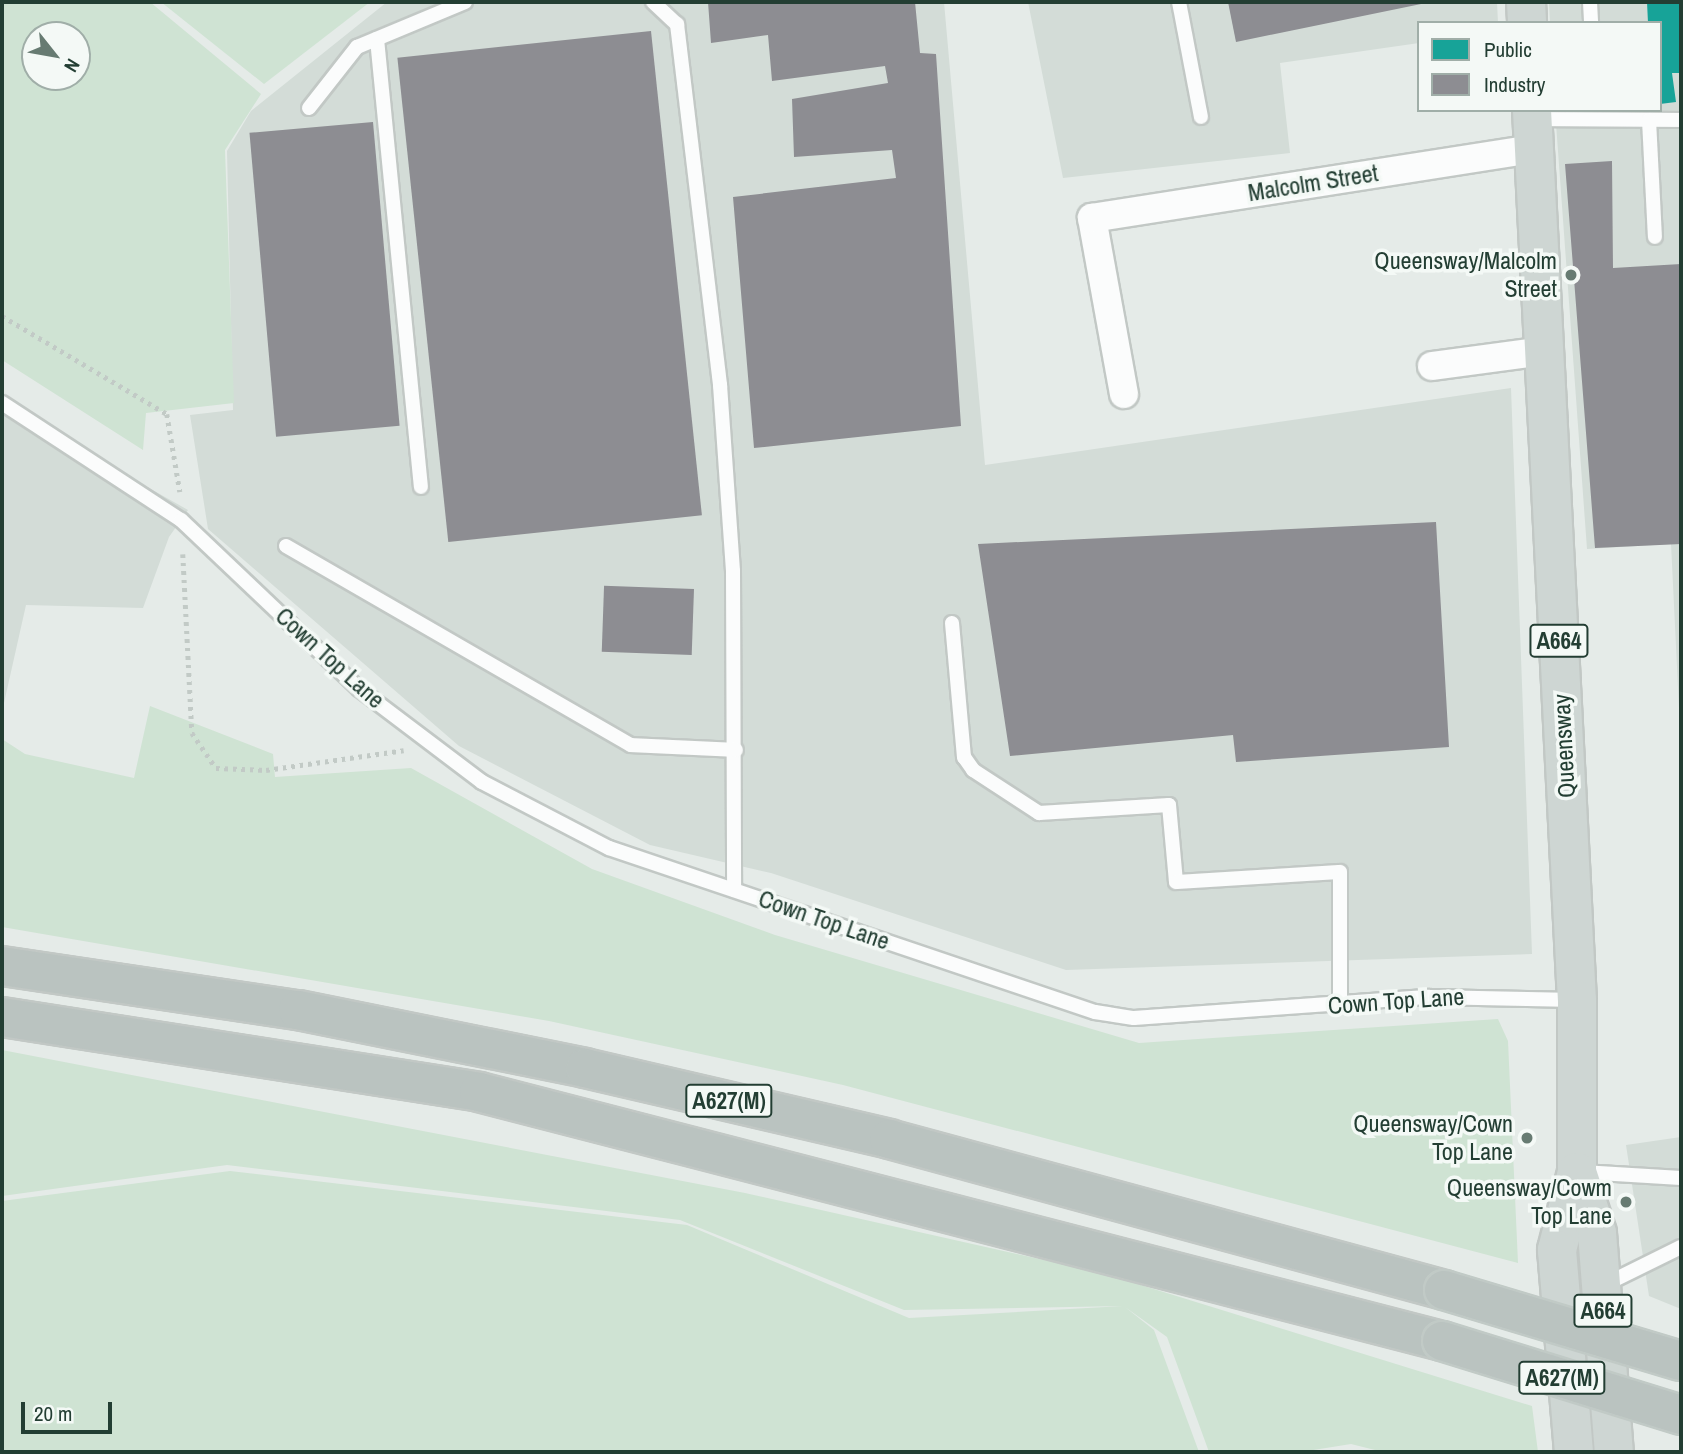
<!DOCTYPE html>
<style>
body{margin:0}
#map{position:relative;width:1683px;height:1454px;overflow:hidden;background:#e5ebe8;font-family:"Archivo Narrow",sans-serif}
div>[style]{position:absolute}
.built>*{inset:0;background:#d3dcd7}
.green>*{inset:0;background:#cfe3d3}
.public>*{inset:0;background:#17a398}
.industry>*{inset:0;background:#8d8d92;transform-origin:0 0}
.path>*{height:4.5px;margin-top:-2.25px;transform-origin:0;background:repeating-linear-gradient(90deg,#c2cac6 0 3.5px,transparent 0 8.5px)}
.roads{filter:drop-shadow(2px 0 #c2c8c5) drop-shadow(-2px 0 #c2c8c5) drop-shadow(0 2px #c2c8c5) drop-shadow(0 -2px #c2c8c5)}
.service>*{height:14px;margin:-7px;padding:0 7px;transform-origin:7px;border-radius:7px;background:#fbfcfc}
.minor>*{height:28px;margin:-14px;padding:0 14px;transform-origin:14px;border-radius:14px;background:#fbfcfc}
.primary>*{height:38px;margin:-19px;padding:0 19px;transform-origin:19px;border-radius:19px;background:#ced6d3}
.motorway>*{height:38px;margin:-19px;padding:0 19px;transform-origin:19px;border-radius:19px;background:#bac3c0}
.bridges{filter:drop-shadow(2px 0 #c1cac6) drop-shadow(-2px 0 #c1cac6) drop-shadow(0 2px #c1cac6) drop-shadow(0 -2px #c1cac6)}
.motorway-bridge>*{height:38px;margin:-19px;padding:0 19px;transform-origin:19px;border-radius:19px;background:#bac3c0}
.dots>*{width:19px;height:19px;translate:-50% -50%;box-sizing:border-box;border:4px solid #f4f9f6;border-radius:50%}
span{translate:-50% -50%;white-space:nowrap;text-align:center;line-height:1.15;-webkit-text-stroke:7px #f4f9f6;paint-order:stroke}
.shield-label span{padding:2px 5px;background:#f4f9f6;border:2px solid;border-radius:5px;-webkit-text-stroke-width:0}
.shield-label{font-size:23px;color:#233e33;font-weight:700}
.street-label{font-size:24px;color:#233e33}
.poi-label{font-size:24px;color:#233e33}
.right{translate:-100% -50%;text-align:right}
.frame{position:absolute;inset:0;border:4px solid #233e33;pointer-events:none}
.legend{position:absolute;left:1417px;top:21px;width:245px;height:91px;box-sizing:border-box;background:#f4f9f6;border:2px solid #a0aea8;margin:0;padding:9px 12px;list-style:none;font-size:21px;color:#233e33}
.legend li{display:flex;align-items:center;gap:14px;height:35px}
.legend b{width:35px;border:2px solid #a0aea8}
.north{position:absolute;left:21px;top:21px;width:70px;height:70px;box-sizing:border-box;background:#f4f9f6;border:2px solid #a0aea8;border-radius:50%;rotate:121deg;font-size:19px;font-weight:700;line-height:28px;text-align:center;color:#233e33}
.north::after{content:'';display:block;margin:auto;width:24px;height:32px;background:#677b72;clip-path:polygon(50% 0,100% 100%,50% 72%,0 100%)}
.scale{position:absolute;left:21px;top:1402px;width:91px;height:32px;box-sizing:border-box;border:4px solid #233e33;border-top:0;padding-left:9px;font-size:21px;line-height:24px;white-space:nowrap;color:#233e33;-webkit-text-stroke:5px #f4f9f6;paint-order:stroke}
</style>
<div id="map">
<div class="built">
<i style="clip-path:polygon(387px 2px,944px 2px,985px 465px,1511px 388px,1532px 954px,1066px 970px,771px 873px,650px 845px,459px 746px,208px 529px,190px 415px,233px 410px,227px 151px,251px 111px)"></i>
<i style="clip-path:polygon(1028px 2px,1497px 2px,1498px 23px,1419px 23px,1419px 43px,1280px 63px,1290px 153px,1063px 178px)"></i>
<i style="clip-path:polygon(1549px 2px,1681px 2px,1681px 749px,1671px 544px,1587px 549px,1555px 110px,1660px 110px,1660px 23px,1550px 23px)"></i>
<i style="clip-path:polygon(2px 405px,188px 510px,169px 537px,143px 608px,26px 605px,4px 703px)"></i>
<i style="clip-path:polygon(1681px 1137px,1681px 1309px,1649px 1296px,1626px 1145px)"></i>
</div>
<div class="green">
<i style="clip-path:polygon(evenodd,2px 2px,150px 2px,261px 94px,225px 150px,234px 403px,146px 413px,143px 450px,2px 360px,2px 2px,35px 35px,77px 35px,77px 77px,35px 77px,35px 35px)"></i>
<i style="clip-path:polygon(161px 2px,370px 2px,264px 84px)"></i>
<i style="clip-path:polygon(150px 706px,273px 754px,275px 777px,411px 768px,592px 869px,775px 935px,1139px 1043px,1498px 1019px,1508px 1041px,1518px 1263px,843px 1085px,549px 1021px,2px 927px,2px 739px,25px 754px,134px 778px)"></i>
<i style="clip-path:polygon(2px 1050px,745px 1193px,1102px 1273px,1532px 1406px,1538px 1452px,1383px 1452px,1351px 1444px,1301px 1452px,1209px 1452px,1167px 1337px,1125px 1307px,1154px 1330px,1199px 1452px,2px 1452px,2px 1201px,230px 1171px,687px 1225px,909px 1318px,1123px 1306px,904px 1310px,680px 1220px,227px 1165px,2px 1196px)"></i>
</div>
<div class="public">
<i style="clip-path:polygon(1647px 2px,1681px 2px,1681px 73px,1672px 73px,1676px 102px,1660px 104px,1660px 23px,1648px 23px)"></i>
</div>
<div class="industry">
<i style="clip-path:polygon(708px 2px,915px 2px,920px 53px,936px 54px,961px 426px,754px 448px,733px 197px,896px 178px,892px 150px,794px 157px,792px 99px,888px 83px,885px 66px,772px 81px,768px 35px,711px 43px)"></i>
<i style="clip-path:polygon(1228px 2px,1426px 2px,1426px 3px,1236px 42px)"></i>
<i style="left:651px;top:31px;width:487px;height:255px;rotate:84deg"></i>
<i style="left:373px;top:122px;width:305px;height:124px;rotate:85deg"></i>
<i style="clip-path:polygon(1612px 161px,1613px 268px,1681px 264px,1681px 544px,1595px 548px,1565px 164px)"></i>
<i style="clip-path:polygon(1436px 522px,1449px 747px,1236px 762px,1233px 735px,1010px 756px,978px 544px)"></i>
<i style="left:694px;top:589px;width:66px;height:90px;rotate:92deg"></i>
</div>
<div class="path">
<i style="left:2px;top:316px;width:192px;rotate:30.7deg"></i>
<i style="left:167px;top:414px;width:79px;rotate:80.5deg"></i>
<i style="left:183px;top:554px;width:179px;rotate:87.1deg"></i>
<i style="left:192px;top:733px;width:42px;rotate:55.6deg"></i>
<i style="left:216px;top:768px;width:50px;rotate:2.3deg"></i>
<i style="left:266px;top:770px;width:139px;rotate:-8.2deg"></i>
</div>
<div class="roads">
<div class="service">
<i style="left:653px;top:2px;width:33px;rotate:43deg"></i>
<i style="left:677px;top:24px;width:364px;rotate:83.2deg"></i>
<i style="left:720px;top:385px;width:186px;rotate:86deg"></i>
<i style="left:733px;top:571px;width:319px;rotate:89.8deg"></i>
<i style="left:1179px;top:2px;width:117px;rotate:79.2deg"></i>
<i style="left:1590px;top:2px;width:21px;rotate:87deg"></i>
<i style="left:377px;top:39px;width:450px;rotate:84.4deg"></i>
<i style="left:309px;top:108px;width:78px;rotate:-51.8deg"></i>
<i style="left:357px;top:47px;width:117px;rotate:-22.6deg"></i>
<i style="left:1533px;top:119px;width:148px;rotate:0.4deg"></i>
<i style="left:1649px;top:120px;width:117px;rotate:87.1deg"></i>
<i style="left:2px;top:403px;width:214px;rotate:33.2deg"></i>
<i style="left:181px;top:520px;width:245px;rotate:43.5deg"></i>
<i style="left:359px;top:689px;width:154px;rotate:37.1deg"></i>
<i style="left:482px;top:782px;width:143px;rotate:27.5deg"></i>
<i style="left:609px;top:848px;width:513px;rotate:18.65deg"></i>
<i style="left:1095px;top:1012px;width:39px;rotate:9deg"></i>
<i style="left:1134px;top:1018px;width:296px;rotate:-4.1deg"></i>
<i style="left:1429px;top:997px;width:147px;rotate:1.2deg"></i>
<i style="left:286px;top:546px;width:398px;rotate:30deg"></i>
<i style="left:631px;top:745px;width:105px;rotate:2.7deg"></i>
<i style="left:952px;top:623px;width:135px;rotate:84.9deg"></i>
<i style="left:964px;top:757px;width:16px;rotate:55deg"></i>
<i style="left:973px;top:770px;width:79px;rotate:33.1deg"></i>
<i style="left:1039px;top:813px;width:130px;rotate:-3.5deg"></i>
<i style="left:1169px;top:805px;width:77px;rotate:84.8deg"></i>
<i style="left:1176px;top:882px;width:164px;rotate:-3.5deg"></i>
<i style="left:1340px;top:872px;width:133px;rotate:90deg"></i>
<i style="left:1582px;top:1172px;width:99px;rotate:3.5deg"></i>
<i style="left:1604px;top:1285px;width:86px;rotate:-26.3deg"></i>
</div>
<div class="minor">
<i style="left:1432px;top:366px;width:113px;rotate:-7.6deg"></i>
<i style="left:1124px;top:394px;width:179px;rotate:-100.3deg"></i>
<i style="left:1092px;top:218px;width:448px;rotate:-8.9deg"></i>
</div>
<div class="primary">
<i style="left:1526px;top:2px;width:21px;rotate:87deg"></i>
<i style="left:1532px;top:110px;width:891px;rotate:87.11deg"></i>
<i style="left:1577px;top:1000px;width:172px;rotate:90deg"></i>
<i style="left:1577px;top:1172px;width:81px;rotate:104.4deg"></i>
<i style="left:1557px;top:1250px;width:203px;rotate:85.2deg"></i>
<i style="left:1577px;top:1172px;width:64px;rotate:71.8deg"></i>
<i style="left:1597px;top:1233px;width:220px;rotate:85.6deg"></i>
</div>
<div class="motorway">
<i style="left:2px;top:966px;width:299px;rotate:8.5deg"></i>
<i style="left:298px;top:1010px;width:293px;rotate:11.4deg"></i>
<i style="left:585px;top:1068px;width:312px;rotate:13.1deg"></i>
<i style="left:889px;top:1139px;width:575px;rotate:15.22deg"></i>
<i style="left:2px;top:1017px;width:483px;rotate:8.9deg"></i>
<i style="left:479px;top:1092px;width:995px;rotate:14.5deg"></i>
</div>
</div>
<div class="bridges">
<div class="motorway-bridge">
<i style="left:1444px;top:1290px;width:247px;rotate:16.7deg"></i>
<i style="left:1442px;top:1341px;width:250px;rotate:17.2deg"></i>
</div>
</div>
<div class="dots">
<i style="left:1571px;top:275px;background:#677b72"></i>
<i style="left:1527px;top:1138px;background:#677b72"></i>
<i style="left:1626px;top:1202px;background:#677b72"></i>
</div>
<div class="shield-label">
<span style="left:1559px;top:641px">A664</span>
<span style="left:729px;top:1101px">A627(M)</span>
<span style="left:1603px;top:1311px">A664</span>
<span style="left:1562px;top:1378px">A627(M)</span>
</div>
<div class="street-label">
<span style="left:1313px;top:183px;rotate:-9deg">Malcolm Street</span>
<span style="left:330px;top:658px;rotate:42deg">Cown Top Lane</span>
<span style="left:1564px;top:746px;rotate:-93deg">Queensway</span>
<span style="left:824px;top:920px;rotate:19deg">Cown Top Lane</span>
<span style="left:1396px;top:1001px;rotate:-4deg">Cown Top Lane</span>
</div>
<div class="poi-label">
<span class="right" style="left:1557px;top:275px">Queensway/Malcolm<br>Street</span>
<span class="right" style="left:1513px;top:1138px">Queensway/Cown<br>Top Lane</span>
<span class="right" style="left:1612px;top:1202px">Queensway/Cowm<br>Top Lane</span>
</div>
<div class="frame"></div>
<ul class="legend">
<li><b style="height:19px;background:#17a398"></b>Public</li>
<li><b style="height:19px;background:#8d8d92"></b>Industry</li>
</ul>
<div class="north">N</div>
<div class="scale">20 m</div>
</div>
